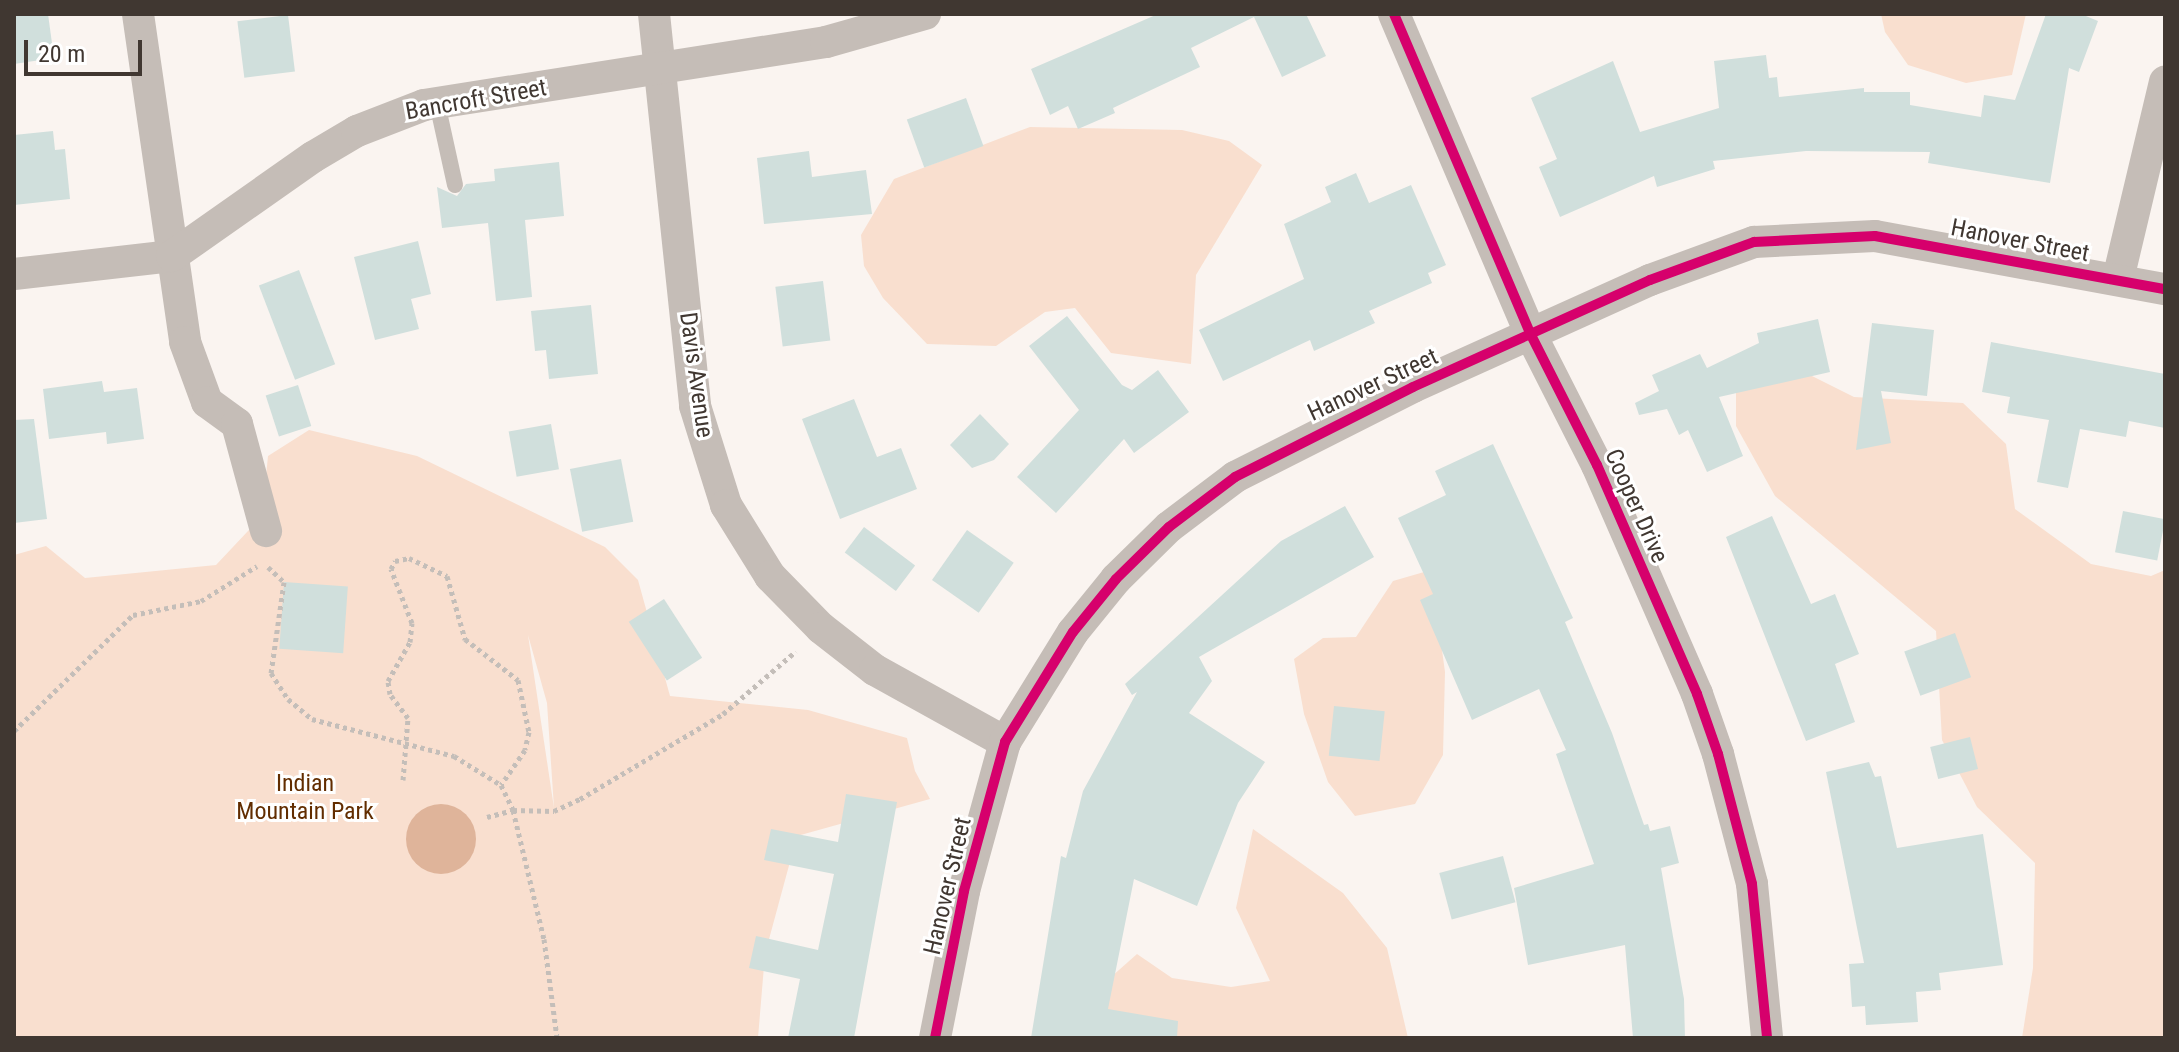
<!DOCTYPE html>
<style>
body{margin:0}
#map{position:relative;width:2179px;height:1052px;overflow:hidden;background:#faf4f0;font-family:"Roboto Condensed",sans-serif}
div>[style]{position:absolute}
.green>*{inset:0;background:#f9dfcf}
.water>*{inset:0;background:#dfb49a}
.round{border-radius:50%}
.building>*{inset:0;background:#d0dfdc;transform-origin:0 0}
.path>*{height:5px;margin-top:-2.5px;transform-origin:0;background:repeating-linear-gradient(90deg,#c4beb9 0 4px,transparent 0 8px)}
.lane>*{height:16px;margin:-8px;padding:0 8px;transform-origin:8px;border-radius:8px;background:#c5bdb7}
.street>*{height:32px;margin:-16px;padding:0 16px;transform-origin:16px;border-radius:16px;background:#c5bdb7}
.cycleway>*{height:10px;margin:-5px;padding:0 5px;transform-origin:5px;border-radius:5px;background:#d6006c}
span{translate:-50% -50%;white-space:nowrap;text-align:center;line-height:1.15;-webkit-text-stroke:6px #fff;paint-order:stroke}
.street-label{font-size:24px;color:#403731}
.park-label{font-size:24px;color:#622d00}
.frame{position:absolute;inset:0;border:16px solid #403731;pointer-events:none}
.scale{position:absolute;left:24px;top:40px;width:118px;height:36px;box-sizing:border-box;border:4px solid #403731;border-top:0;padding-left:10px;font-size:24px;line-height:28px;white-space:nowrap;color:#403731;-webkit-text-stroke:6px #fff;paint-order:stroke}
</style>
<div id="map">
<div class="green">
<i style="clip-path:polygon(1881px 14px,2026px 14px,2012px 75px,1966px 83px,1908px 65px,1885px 32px)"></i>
<i style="clip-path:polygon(1030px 127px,1182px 130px,1229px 141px,1262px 165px,1196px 275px,1191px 364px,1111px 353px,1075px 308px,1045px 312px,996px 346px,927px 344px,883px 298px,864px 266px,861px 235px,894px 179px)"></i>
<i style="clip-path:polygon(1762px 351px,1854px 397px,1963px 403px,2006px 444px,2015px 509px,2091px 564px,2151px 576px,2165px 570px,2165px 1038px,2022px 1038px,2033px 968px,2035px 863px,1977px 807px,1942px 740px,1936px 631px,1775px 496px,1736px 426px,1736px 387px)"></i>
<i style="clip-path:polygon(evenodd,309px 430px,417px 456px,605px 547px,638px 580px,670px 696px,808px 710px,907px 738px,915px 771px,930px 799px,797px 836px,765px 954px,758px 1038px,14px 1038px,14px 555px,46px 546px,85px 578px,216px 565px,262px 516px,268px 456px,309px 430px,528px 635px,547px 703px,554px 808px,528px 635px)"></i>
<i style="clip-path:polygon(1431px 570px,1445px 672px,1443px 755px,1415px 804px,1355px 816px,1328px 782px,1304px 714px,1294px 659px,1323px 638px,1356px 637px,1393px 581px)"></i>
<i style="clip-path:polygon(1253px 829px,1343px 893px,1387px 948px,1408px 1038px,1070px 1038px,1084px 1001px,1137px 954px,1172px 978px,1231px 987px,1270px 981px,1236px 908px)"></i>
</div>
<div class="water">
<i class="round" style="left:406px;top:804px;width:70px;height:70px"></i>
</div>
<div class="building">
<i style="clip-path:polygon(14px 14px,48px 14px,54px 58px,14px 64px)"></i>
<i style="clip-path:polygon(1158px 14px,1306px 14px,1326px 56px,1282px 77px,1254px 17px,1191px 48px,1200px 67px,1113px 108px,1115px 113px,1078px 129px,1068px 106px,1050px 115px,1031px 69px)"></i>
<i style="clip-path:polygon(2046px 14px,2081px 14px,2098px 21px,2079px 72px,2069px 68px,2050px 183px,1928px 163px,1930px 152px,1806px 151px,1713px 161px,1715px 169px,1657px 187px,1654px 176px,1560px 217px,1539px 167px,1557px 159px,1531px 98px,1613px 61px,1640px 132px,1719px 108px,1714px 61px,1766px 55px,1769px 78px,1777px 77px,1779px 97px,1864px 88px,1864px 92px,1910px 92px,1910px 105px,1981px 117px,1984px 95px,2015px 100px)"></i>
<i style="left:288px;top:15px;width:57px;height:51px;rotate:83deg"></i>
<i style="left:966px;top:98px;width:51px;height:63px;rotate:70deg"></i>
<i style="clip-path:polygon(53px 131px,55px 150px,65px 149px,70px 199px,14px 205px,14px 135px)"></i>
<i style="clip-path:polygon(809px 151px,812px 177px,866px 170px,872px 214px,764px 224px,757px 158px)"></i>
<i style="clip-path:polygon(559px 162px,564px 216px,525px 220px,532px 297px,496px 301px,488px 223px,442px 228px,437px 187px,457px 196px,466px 184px,495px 181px,494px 169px)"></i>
<i style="clip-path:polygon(1356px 173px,1369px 203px,1411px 185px,1446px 265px,1428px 273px,1432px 283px,1369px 311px,1375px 323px,1314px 351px,1310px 340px,1223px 381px,1199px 330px,1304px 279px,1284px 224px,1331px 202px,1325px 187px)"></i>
<i style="clip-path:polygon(418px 241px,431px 294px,411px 299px,419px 329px,375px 340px,354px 257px)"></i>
<i style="left:299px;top:270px;width:101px;height:43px;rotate:69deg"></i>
<i style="left:823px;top:281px;width:60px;height:48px;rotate:83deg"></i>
<i style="clip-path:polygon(591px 305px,598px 374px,549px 379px,546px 350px,535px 351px,531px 311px)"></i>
<i style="clip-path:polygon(1067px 316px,1122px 385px,1132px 390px,1158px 370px,1189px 412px,1134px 453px,1124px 439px,1056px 513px,1017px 477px,1079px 410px,1029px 346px)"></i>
<i style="clip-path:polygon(1818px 319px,1830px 372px,1719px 397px,1743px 456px,1707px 472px,1688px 430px,1679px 435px,1667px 409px,1639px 415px,1635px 403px,1659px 391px,1652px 375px,1700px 354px,1707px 368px,1759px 343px,1757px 333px)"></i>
<i style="clip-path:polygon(1872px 323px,1934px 330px,1927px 396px,1881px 391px,1891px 443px,1856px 450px)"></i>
<i style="clip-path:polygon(1991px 342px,2165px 374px,2165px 428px,2129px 421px,2126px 437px,2080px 429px,2068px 488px,2037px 482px,2049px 420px,2007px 413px,2010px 397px,1982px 392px)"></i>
<i style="clip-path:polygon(102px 381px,104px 392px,137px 388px,144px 439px,107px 444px,106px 432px,49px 439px,43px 389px)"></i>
<i style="left:298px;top:385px;width:43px;height:34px;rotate:72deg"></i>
<i style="clip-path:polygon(854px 399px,877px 457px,901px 448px,917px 489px,840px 519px,802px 419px)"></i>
<i style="clip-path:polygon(980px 414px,1009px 444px,994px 460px,972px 468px,950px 445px)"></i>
<i style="clip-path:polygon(34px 419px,47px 519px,14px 523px,14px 420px)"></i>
<i style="left:551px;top:424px;width:46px;height:43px;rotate:80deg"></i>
<i style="clip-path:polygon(1493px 444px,1573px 618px,1565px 622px,1612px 733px,1644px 825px,1648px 824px,1650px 831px,1670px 826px,1679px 863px,1661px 868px,1684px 999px,1685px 1038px,1633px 1038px,1625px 945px,1528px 965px,1514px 888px,1594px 864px,1556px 754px,1566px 750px,1539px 689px,1472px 720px,1420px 600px,1433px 594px,1398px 518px,1446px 495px,1435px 471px)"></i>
<i style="left:621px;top:459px;width:64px;height:52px;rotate:79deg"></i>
<i style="clip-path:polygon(1345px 506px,1374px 557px,1199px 657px,1212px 681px,1189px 713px,1265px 762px,1238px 803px,1197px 906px,1134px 879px,1108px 1009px,1178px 1021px,1177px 1038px,1031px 1038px,1061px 856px,1066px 858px,1083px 791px,1137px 692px,1132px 695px,1125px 684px,1281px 541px)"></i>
<i style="left:2123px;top:511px;width:43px;height:42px;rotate:11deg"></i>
<i style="clip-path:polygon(1772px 516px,1811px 604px,1835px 594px,1859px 654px,1835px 664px,1855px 722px,1806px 741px,1726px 537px)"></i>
<i style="left:864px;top:527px;width:64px;height:32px;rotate:37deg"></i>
<i style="left:967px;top:530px;width:57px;height:61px;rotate:35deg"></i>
<i style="left:284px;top:582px;width:64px;height:67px;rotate:4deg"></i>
<i style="left:664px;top:599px;width:70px;height:42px;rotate:57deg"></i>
<i style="left:1955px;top:633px;width:47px;height:54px;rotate:70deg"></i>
<i style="left:1334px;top:706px;width:51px;height:50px;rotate:6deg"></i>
<i style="left:1970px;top:737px;width:33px;height:41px;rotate:76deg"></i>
<i style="clip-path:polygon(1869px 762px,1875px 777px,1881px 776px,1897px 848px,1983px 834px,2003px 965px,1939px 973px,1941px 990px,1916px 992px,1918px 1022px,1866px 1025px,1865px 1006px,1852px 1007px,1849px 964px,1864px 963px,1826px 772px)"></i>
<i style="clip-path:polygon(846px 794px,897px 802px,854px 1038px,788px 1038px,800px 979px,749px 968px,756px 936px,818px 950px,834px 874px,764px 860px,771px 829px,838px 842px)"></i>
<i style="left:1503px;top:856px;width:48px;height:66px;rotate:75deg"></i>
</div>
<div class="path">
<i style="left:268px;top:567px;width:22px;rotate:43deg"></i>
<i style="left:284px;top:582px;width:92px;rotate:98.1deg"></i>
<i style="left:271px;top:673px;width:31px;rotate:57deg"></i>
<i style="left:288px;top:699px;width:31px;rotate:40deg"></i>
<i style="left:312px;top:719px;width:147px;rotate:14.6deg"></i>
<i style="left:454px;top:756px;width:55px;rotate:31.7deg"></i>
<i style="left:501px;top:785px;width:28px;rotate:64deg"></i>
<i style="left:513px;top:810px;width:133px;rotate:76.5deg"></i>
<i style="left:544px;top:939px;width:100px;rotate:82.5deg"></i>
<i style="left:14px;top:731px;width:166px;rotate:-44.3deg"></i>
<i style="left:133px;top:615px;width:69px;rotate:-11.6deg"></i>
<i style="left:201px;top:601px;width:66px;rotate:-32deg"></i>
<i style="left:403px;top:780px;width:62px;rotate:-85.4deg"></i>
<i style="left:408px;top:718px;width:30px;rotate:-127deg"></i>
<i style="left:390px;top:694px;width:13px;rotate:-99deg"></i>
<i style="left:388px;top:681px;width:45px;rotate:-60.6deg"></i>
<i style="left:410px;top:642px;width:19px;rotate:-84deg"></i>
<i style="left:412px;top:623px;width:58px;rotate:-111.3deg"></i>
<i style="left:391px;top:569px;width:9px;rotate:-63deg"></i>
<i style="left:395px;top:561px;width:14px;rotate:-12deg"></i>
<i style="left:409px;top:558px;width:42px;rotate:25.3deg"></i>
<i style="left:447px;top:576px;width:66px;rotate:74.1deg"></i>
<i style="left:465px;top:639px;width:67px;rotate:37.7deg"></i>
<i style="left:518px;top:680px;width:53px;rotate:78.1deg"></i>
<i style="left:529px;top:732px;width:18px;rotate:103deg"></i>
<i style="left:525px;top:750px;width:42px;rotate:124.4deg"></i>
<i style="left:487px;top:817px;width:27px;rotate:-15deg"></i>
<i style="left:513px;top:810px;width:41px;rotate:1.4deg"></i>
<i style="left:554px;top:811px;width:29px;rotate:-25deg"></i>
<i style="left:580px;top:799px;width:166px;rotate:-30.7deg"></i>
<i style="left:723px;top:714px;width:96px;rotate:-40.8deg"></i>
</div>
<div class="lane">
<i style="left:437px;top:103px;width:84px;rotate:77.6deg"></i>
</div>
<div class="street">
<i style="left:138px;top:14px;width:331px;rotate:81.8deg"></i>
<i style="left:185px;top:342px;width:64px;rotate:69.9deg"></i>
<i style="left:207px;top:402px;width:37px;rotate:36deg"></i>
<i style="left:237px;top:424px;width:111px;rotate:74.8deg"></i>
<i style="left:654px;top:14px;width:394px;rotate:84deg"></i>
<i style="left:695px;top:406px;width:104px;rotate:72.6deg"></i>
<i style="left:726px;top:505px;width:84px;rotate:58.2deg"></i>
<i style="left:770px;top:576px;width:73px;rotate:45.6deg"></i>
<i style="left:821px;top:628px;width:68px;rotate:37.9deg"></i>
<i style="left:875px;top:670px;width:149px;rotate:29deg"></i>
<i style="left:1394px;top:14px;width:349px;rotate:66.9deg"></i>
<i style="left:1531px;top:335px;width:146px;rotate:63.1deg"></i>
<i style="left:1597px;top:465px;width:250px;rotate:66.4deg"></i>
<i style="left:1697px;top:694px;width:64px;rotate:70.7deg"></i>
<i style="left:1718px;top:754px;width:134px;rotate:75.3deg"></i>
<i style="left:1752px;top:884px;width:155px;rotate:84.4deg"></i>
<i style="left:14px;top:274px;width:159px;rotate:-6.5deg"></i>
<i style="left:172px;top:256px;width:172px;rotate:-35.1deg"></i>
<i style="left:313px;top:157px;width:51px;rotate:-30.6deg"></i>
<i style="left:357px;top:131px;width:72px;rotate:-21.2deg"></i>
<i style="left:424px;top:105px;width:407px;rotate:-8.9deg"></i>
<i style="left:826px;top:42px;width:103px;rotate:-15.8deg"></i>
<i style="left:2118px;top:279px;width:203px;rotate:-76.6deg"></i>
<i style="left:935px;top:1038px;width:150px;rotate:-78.8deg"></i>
<i style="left:964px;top:891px;width:155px;rotate:-74.6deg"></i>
<i style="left:1005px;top:742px;width:129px;rotate:-58.3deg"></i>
<i style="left:1073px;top:632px;width:68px;rotate:-50.9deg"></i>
<i style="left:1116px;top:579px;width:74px;rotate:-44.5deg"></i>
<i style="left:1169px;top:527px;width:83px;rotate:-37.1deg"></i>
<i style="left:1235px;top:477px;width:199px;rotate:-26.8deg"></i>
<i style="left:1413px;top:387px;width:260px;rotate:-24.3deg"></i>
<i style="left:1650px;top:280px;width:111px;rotate:-20.1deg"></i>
<i style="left:1754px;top:242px;width:121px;rotate:-2.8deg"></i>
<i style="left:1875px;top:236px;width:295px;rotate:10.4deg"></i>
</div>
<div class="cycleway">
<i style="left:1394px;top:14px;width:349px;rotate:66.9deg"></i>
<i style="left:1531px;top:335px;width:146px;rotate:63.1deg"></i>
<i style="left:1597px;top:465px;width:250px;rotate:66.4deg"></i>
<i style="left:1697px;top:694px;width:64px;rotate:70.7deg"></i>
<i style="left:1718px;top:754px;width:134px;rotate:75.3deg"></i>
<i style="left:1752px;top:884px;width:155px;rotate:84.4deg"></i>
<i style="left:935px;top:1038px;width:150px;rotate:-78.8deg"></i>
<i style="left:964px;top:891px;width:155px;rotate:-74.6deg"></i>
<i style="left:1005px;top:742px;width:129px;rotate:-58.3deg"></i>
<i style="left:1073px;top:632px;width:68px;rotate:-50.9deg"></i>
<i style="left:1116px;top:579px;width:74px;rotate:-44.5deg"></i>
<i style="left:1169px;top:527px;width:83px;rotate:-37.1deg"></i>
<i style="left:1235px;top:477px;width:199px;rotate:-26.8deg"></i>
<i style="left:1413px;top:387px;width:260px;rotate:-24.3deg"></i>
<i style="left:1650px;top:280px;width:111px;rotate:-20.1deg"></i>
<i style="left:1754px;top:242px;width:121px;rotate:-2.8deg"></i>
<i style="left:1875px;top:236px;width:295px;rotate:10.4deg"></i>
</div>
<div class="street-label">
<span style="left:476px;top:100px;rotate:-10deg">Bancroft Street</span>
<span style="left:2020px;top:241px;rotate:11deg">Hanover Street</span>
<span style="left:696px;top:375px;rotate:82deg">Davis Avenue</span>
<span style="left:1373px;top:385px;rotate:-25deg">Hanover Street</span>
<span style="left:1636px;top:506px;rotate:66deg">Cooper Drive</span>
<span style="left:948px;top:886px;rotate:-77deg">Hanover Street</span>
</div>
<div class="park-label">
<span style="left:305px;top:798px">Indian<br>Mountain Park</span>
</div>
<div class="frame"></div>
<div class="scale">20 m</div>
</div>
